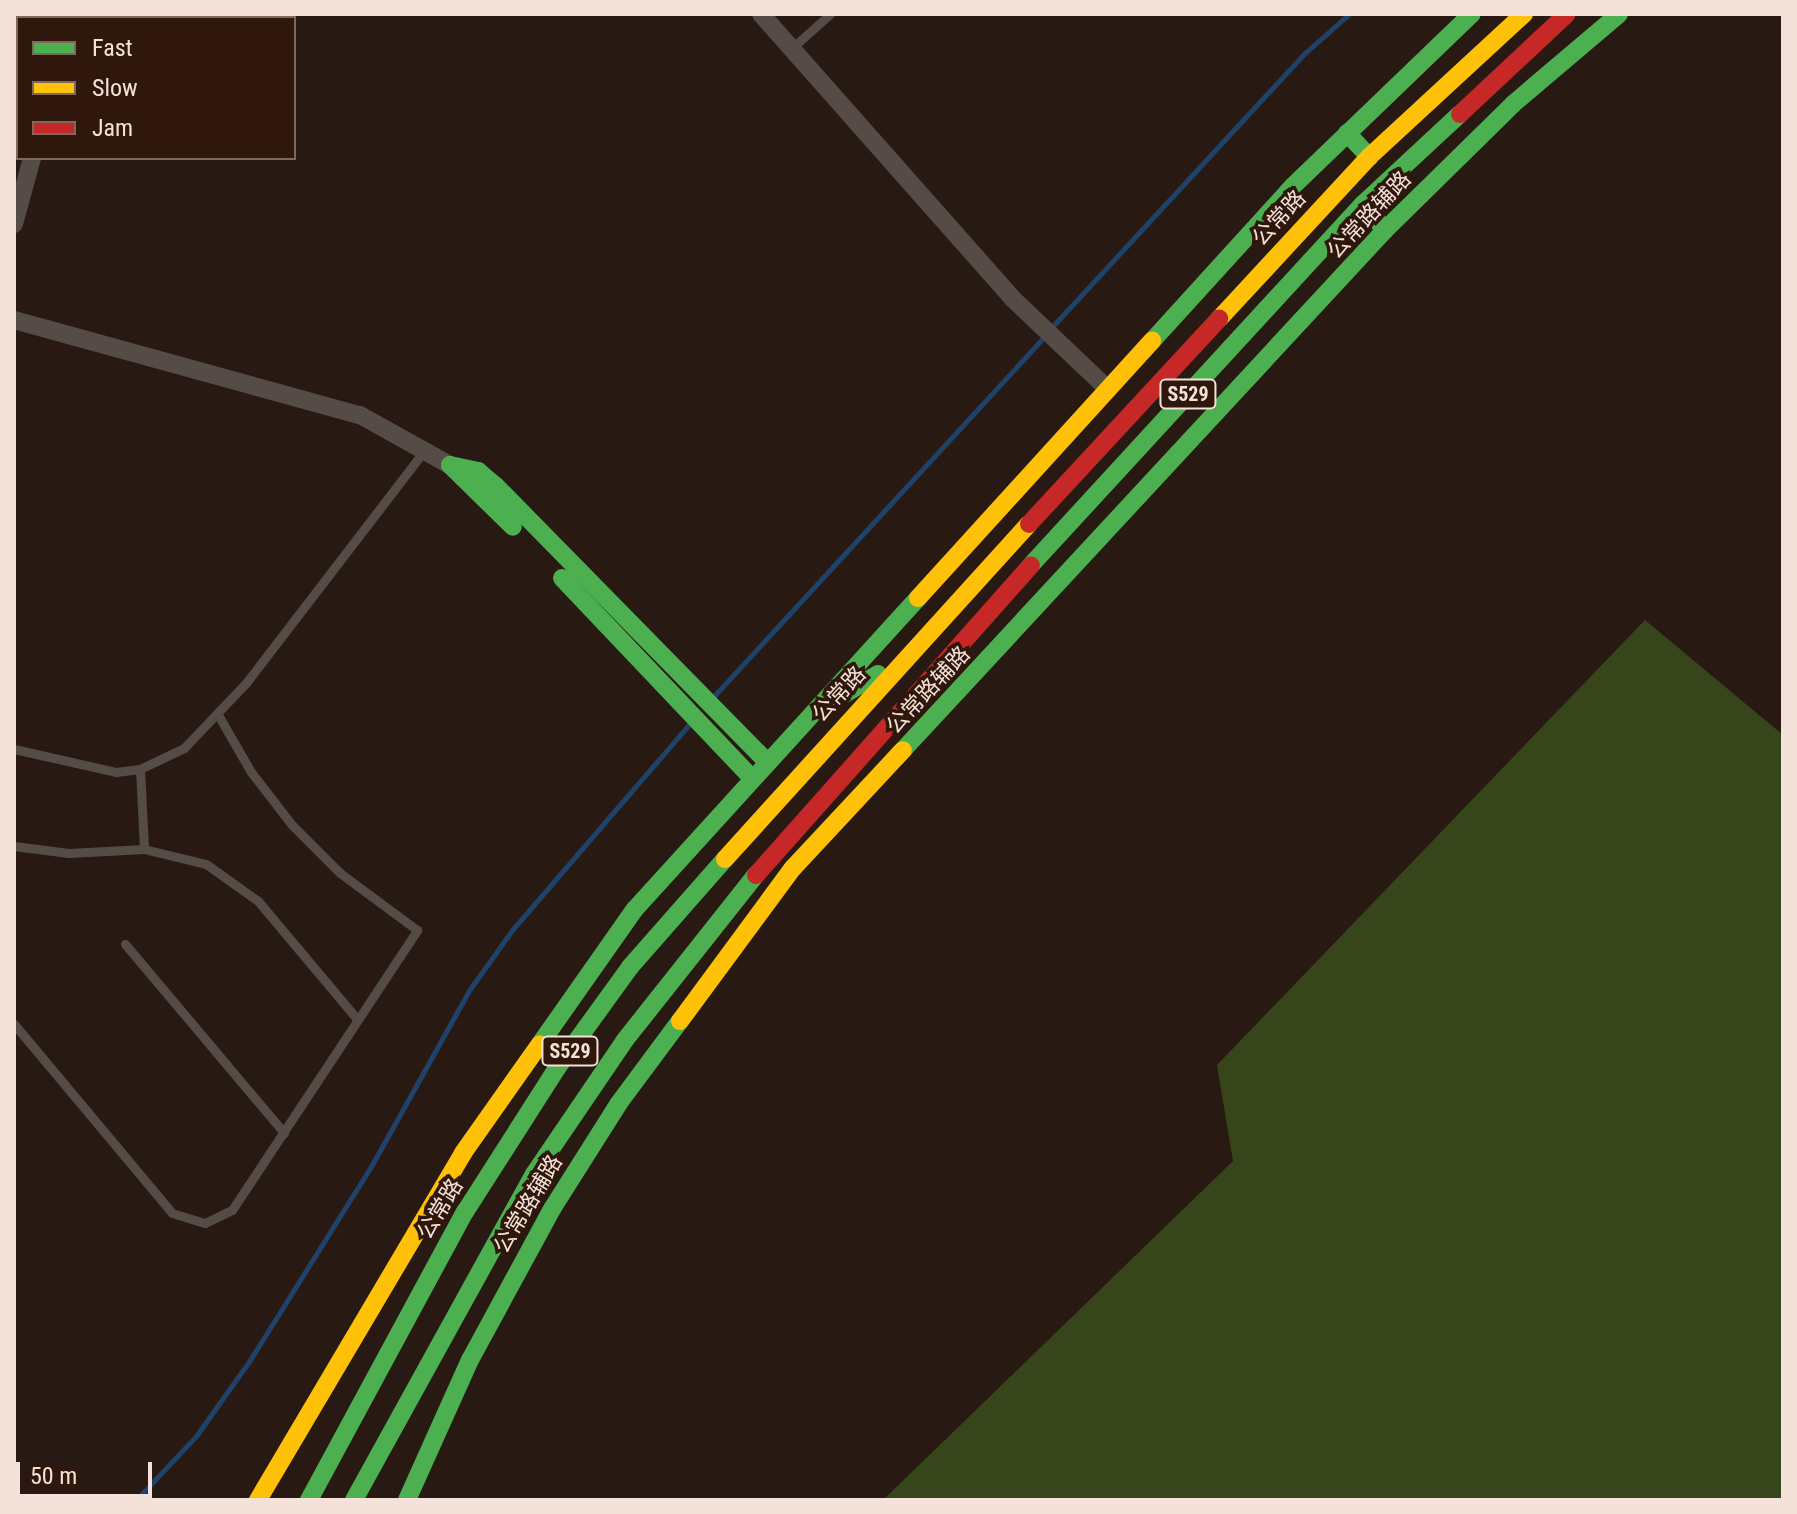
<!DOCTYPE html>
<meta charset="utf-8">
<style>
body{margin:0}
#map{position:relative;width:1797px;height:1514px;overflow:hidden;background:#281a13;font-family:"Roboto Condensed","Noto Sans SC",sans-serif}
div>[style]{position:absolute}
.green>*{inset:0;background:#36461a}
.stream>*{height:5px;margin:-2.5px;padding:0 2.5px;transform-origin:2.5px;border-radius:2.5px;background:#1e4269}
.lane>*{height:9px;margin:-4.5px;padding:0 4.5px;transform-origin:4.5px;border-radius:4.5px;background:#564c47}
.street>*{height:18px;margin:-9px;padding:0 9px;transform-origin:9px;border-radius:9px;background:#564c47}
.fast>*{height:18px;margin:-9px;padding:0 9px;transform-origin:9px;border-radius:9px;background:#4caf50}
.slow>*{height:18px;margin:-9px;padding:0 9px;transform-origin:9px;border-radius:9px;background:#ffc107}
.jam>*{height:18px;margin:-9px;padding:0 9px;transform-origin:9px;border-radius:9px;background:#c62828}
span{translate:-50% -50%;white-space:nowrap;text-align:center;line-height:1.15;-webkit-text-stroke:7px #30170b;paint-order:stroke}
.shield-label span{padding:2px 6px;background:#30170b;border:2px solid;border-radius:6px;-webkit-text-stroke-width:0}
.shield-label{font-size:20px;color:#f4e2da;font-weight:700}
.street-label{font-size:22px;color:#f4e2da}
.frame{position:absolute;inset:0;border:16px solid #f4e2da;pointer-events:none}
.legend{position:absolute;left:16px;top:16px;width:280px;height:144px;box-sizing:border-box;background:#30170b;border:2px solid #7e685e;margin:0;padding:10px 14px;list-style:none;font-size:24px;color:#f4e2da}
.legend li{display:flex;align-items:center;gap:16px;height:40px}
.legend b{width:40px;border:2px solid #7e685e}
.scale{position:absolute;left:16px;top:1462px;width:136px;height:36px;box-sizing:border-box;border:4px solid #f4e2da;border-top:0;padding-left:10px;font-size:24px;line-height:28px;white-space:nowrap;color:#f4e2da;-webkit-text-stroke:6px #30170b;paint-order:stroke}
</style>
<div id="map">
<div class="green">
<i style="clip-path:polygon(1645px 620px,1783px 735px,1783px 1500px,883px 1500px,1233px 1161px,1217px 1065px)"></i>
</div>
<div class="stream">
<i style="left:1051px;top:328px;width:374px;rotate:-47.3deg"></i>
<i style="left:1305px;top:53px;width:59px;rotate:-41.6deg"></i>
<i style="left:713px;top:697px;width:490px;rotate:-47.4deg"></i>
<i style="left:136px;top:1500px;width:88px;rotate:-46.8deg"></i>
<i style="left:196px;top:1436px;width:93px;rotate:-54.6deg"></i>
<i style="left:250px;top:1360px;width:232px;rotate:-58deg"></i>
<i style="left:373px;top:1163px;width:199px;rotate:-60.9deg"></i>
<i style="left:470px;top:989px;width:74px;rotate:-54.4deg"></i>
<i style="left:513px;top:929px;width:273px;rotate:-49.3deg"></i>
</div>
<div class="lane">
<i style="left:23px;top:18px;width:4px;rotate:-76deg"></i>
<i style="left:792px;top:48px;width:51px;rotate:-41.8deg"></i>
<i style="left:14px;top:52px;width:15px;rotate:-74deg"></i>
<i style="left:14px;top:749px;width:105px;rotate:12.7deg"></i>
<i style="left:116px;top:772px;width:24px;rotate:-7deg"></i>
<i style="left:140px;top:769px;width:49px;rotate:-25.5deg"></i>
<i style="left:184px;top:748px;width:90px;rotate:-46.4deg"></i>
<i style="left:246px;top:683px;width:292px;rotate:-52.5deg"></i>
<i style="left:140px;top:769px;width:80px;rotate:87.1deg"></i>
<i style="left:14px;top:846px;width:55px;rotate:7.3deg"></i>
<i style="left:69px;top:853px;width:75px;rotate:-3.1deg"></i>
<i style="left:144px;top:849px;width:64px;rotate:13.6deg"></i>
<i style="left:206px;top:864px;width:64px;rotate:35.4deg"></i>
<i style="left:258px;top:901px;width:155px;rotate:50deg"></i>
<i style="left:125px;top:944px;width:247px;rotate:49.9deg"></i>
<i style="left:14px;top:1024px;width:246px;rotate:50.1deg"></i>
<i style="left:172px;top:1213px;width:34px;rotate:17deg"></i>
<i style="left:205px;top:1223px;width:30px;rotate:-26deg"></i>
<i style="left:232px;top:1210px;width:336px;rotate:-56.5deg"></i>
<i style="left:417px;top:930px;width:96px;rotate:-143.5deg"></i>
<i style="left:340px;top:873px;width:68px;rotate:-135deg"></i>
<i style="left:292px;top:825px;width:67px;rotate:-127.7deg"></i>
<i style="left:251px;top:772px;width:68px;rotate:-120deg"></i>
</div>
<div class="street">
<i style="left:761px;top:14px;width:379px;rotate:48.5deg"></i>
<i style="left:1012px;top:298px;width:131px;rotate:43.5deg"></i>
<i style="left:72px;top:18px;width:4px;rotate:-76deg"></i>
<i style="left:14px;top:224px;width:68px;rotate:-74.7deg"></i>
<i style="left:14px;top:320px;width:359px;rotate:15.4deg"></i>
<i style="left:360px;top:415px;width:103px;rotate:29.1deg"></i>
</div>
<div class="fast">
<i style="left:1347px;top:133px;width:33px;rotate:47deg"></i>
<i style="left:1363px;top:204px;width:34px;rotate:50deg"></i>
<i style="left:1152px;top:341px;width:210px;rotate:-47.7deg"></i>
<i style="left:1293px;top:186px;width:248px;rotate:-43.9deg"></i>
<i style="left:450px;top:465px;width:29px;rotate:12deg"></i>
<i style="left:478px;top:471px;width:23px;rotate:40deg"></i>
<i style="left:496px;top:486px;width:388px;rotate:45.5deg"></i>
<i style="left:450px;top:465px;width:88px;rotate:44.5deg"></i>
<i style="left:1031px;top:565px;width:490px;rotate:-47.4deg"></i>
<i style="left:1363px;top:204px;width:132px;rotate:-42.9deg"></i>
<i style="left:562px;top:578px;width:277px;rotate:46.5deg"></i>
<i style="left:818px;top:710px;width:70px;rotate:-31deg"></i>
<i style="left:903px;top:750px;width:709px;rotate:-47.17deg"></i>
<i style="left:1385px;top:230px;width:180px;rotate:-44.5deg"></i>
<i style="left:1513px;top:104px;width:139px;rotate:-40.3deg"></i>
<i style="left:540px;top:1044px;width:165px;rotate:-54.9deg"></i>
<i style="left:635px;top:909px;width:420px;rotate:-47.7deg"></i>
<i style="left:309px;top:1500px;width:328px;rotate:-61.6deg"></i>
<i style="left:465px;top:1212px;width:171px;rotate:-57.4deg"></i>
<i style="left:557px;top:1068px;width:125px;rotate:-54.1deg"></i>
<i style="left:630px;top:967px;width:144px;rotate:-48.7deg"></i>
<i style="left:354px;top:1500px;width:372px;rotate:-61.1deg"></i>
<i style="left:534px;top:1174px;width:162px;rotate:-55.8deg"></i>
<i style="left:625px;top:1040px;width:211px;rotate:-51.6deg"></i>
<i style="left:407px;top:1500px;width:154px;rotate:-65.8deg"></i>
<i style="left:470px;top:1360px;width:172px;rotate:-61.5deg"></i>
<i style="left:552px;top:1209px;width:125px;rotate:-57.7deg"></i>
<i style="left:619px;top:1103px;width:102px;rotate:-53.4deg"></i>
</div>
<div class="slow">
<i style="left:1219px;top:319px;width:221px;rotate:-47.2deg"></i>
<i style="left:1369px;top:157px;width:211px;rotate:-42.7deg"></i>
<i style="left:918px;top:598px;width:348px;rotate:-47.7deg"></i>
<i style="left:725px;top:859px;width:452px;rotate:-47.8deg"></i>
<i style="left:680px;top:1021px;width:190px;rotate:-53.6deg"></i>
<i style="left:793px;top:868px;width:161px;rotate:-47deg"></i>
<i style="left:258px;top:1500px;width:403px;rotate:-59.4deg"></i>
<i style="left:463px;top:1153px;width:133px;rotate:-54.8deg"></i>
</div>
<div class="jam">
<i style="left:1460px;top:114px;width:146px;rotate:-43.1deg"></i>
<i style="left:1029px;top:524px;width:280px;rotate:-47.2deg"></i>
<i style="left:756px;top:875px;width:414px;rotate:-48.4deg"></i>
</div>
<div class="shield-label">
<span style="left:1188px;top:394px">S529</span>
<span style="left:570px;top:1051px">S529</span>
</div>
<div class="street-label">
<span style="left:1369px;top:215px;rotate:-47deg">公常路辅路</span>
<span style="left:1279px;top:218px;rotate:-47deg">公常路</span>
<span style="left:928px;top:690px;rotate:-47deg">公常路辅路</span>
<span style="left:839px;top:694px;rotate:-47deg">公常路</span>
<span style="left:528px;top:1204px;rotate:-59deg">公常路辅路</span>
<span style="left:440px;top:1209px;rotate:-59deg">公常路</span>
</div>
<div class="frame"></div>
<ul class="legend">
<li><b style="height:10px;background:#4caf50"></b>Fast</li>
<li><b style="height:10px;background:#ffc107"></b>Slow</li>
<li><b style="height:10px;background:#c62828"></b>Jam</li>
</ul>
<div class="scale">50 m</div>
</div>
